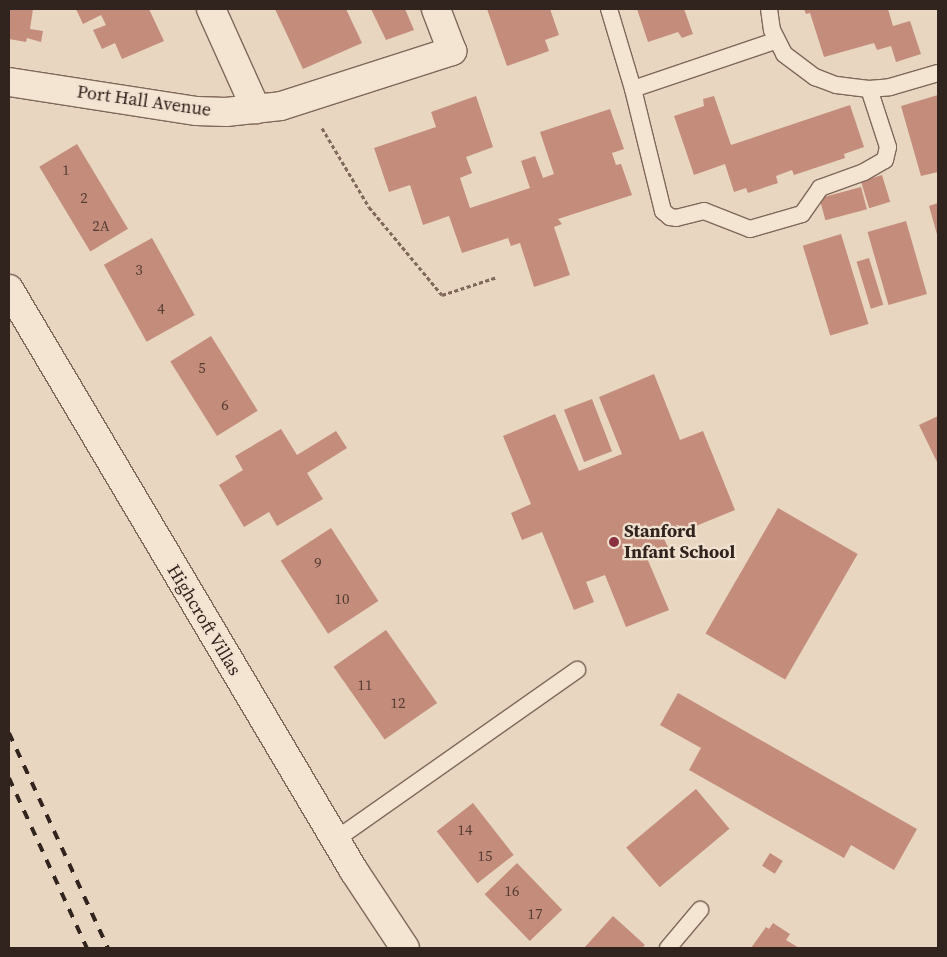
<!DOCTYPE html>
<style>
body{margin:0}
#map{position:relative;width:947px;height:957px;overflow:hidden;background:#e8d6c1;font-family:"Source Serif 4",serif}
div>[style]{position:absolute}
.building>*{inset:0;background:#c38c7b;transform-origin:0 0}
.path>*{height:3px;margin-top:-1.5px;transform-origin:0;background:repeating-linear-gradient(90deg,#80685b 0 4px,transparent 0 6.5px)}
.roads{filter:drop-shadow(1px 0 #80685b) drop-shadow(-1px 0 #80685b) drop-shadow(0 1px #80685b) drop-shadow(0 -1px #80685b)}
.lane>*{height:16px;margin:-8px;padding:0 8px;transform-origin:8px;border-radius:8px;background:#f4e5d3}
.street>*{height:28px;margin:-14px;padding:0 14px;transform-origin:14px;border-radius:14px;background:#f4e5d3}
.rail>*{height:4px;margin-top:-2px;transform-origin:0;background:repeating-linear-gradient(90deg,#31231d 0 9px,transparent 0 18px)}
.dots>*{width:14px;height:14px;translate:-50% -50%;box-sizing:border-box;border:2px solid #f1e1d0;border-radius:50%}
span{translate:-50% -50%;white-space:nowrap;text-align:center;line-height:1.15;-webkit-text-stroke:4.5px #f1e1d0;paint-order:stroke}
.number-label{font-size:15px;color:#563d34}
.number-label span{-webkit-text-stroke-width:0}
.street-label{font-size:18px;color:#31231d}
.poi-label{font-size:18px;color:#31231d;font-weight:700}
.left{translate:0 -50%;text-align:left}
.frame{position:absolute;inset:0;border:10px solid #31231d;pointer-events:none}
</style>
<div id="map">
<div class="building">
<i style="clip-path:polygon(9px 9px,33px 9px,30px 29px,43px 31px,41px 42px,27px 38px,26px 42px,9px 39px)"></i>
<i style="clip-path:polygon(76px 9px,149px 9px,164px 41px,122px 59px,115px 43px,102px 49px,93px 30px,106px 25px,101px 15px,83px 24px)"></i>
<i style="clip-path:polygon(275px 9px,346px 9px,362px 43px,303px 69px)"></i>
<i style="clip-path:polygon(371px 9px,405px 9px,414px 30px,386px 40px)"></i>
<i style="clip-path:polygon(487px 9px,550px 9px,559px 35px,545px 40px,549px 51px,507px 66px)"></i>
<i style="clip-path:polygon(637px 9px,684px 9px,693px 34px,682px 38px,678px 32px,648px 42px)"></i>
<i style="clip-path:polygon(804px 9px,888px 9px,893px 26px,910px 21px,921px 54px,896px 62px,891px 46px,877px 50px,874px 43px,824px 57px,810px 13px,806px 14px)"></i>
<i style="clip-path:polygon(938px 95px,938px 172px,921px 176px,901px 106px)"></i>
<i style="clip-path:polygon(476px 96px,493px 147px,466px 157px,472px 173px,460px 178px,470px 208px,530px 188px,521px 161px,535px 156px,543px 178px,554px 174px,540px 132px,610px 109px,624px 149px,612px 153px,616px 165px,621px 164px,632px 195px,558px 219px,562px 224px,554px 227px,570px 275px,534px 287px,520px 243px,511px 246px,508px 238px,462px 253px,449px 216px,423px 225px,410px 185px,389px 192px,374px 148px,436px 127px,431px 112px)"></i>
<i style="clip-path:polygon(714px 96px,731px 145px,850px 105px,864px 147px,844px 154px,845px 158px,794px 175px,792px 170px,776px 176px,778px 183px,748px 193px,746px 188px,734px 192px,725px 164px,694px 175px,674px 116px,704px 106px,703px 99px)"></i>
<i style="left:77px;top:144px;width:99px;height:44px;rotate:59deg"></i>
<i style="left:882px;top:175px;width:28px;height:22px;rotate:73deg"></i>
<i style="left:861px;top:187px;width:23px;height:43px;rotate:75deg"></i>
<i style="clip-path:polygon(938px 203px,938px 238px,929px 206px)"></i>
<i style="left:906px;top:221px;width:76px;height:40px;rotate:74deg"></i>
<i style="left:841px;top:234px;width:94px;height:40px;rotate:73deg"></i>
<i style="left:152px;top:238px;width:88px;height:55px;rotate:61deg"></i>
<i style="left:869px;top:258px;width:49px;height:13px;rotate:73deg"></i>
<i style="left:211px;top:336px;width:88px;height:48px;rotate:58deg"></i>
<i style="clip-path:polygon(654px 374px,680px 440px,703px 431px,735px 510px,664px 539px,669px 549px,647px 558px,669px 610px,626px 627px,605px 575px,586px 582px,594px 602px,574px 610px,542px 532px,522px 540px,511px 513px,531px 504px,503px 436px,555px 414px,579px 471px,622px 454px,599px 397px)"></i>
<i style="left:592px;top:399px;width:56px;height:30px;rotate:69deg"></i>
<i style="clip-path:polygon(938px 416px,938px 464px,919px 425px)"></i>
<i style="clip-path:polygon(281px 429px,297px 455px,336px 431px,347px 448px,307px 473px,323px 499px,277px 526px,269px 512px,244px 527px,219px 485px,243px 470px,235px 456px)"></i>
<i style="left:778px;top:508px;width:92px;height:145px;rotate:30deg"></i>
<i style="left:331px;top:528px;width:87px;height:60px;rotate:57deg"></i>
<i style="left:386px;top:630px;width:89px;height:64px;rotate:55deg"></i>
<i style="clip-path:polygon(678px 693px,917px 829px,894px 870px,851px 845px,844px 858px,689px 770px,701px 748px,660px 725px)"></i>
<i style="left:696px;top:789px;width:52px;height:91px;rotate:50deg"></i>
<i style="left:473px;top:803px;width:66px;height:46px;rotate:52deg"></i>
<i style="left:770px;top:853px;width:15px;height:15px;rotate:32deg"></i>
<i style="left:517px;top:863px;width:65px;height:45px;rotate:46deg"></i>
<i style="clip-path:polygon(613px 916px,645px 945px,642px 948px,584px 948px)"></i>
<i style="clip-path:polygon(773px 923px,790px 934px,786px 940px,799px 948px,751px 948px,766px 927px,769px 929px)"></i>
</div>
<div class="path">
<i style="left:322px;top:128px;width:92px;rotate:59.3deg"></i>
<i style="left:369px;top:207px;width:114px;rotate:50.3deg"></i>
<i style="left:442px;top:295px;width:58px;rotate:-18.1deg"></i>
</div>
<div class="roads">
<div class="lane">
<i style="left:609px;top:9px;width:84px;rotate:73.3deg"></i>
<i style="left:633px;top:89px;width:126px;rotate:76.2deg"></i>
<i style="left:663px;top:211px;width:9px;rotate:41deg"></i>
<i style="left:670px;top:217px;width:6px;rotate:9deg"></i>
<i style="left:676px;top:218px;width:29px;rotate:-14deg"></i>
<i style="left:704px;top:211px;width:49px;rotate:21.4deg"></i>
<i style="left:750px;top:229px;width:54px;rotate:-16.1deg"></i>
<i style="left:802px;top:214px;width:32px;rotate:-55deg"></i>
<i style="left:820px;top:188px;width:47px;rotate:-20deg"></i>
<i style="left:864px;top:172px;width:24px;rotate:-30deg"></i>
<i style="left:885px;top:160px;width:13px;rotate:-77deg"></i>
<i style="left:888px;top:147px;width:61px;rotate:-108.1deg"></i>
<i style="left:769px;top:9px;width:21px;rotate:82deg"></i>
<i style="left:772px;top:30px;width:27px;rotate:63deg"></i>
<i style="left:784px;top:54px;width:39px;rotate:37deg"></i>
<i style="left:815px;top:77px;width:22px;rotate:21deg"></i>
<i style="left:836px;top:85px;width:33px;rotate:7deg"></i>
<i style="left:869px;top:89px;width:21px;rotate:-5deg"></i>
<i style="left:890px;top:87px;width:50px;rotate:-16.3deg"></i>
<i style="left:633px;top:89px;width:150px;rotate:-18.7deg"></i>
<i style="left:335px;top:840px;width:296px;rotate:-35.1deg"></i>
<i style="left:668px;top:948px;width:50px;rotate:-49.9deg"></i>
</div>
<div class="street">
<i style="left:211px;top:9px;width:110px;rotate:65.8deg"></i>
<i style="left:9px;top:82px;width:190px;rotate:8.8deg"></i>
<i style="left:197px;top:111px;width:29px;rotate:2deg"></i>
<i style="left:226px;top:112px;width:55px;rotate:-6.2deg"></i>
<i style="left:281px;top:106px;width:180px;rotate:-17.8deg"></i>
<i style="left:452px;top:51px;width:45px;rotate:-110.9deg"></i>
<i style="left:9px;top:289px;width:677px;rotate:59.34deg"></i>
<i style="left:354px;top:871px;width:92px;rotate:56.5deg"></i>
</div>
</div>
<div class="rail">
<i style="left:9px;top:733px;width:237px;rotate:65.3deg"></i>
<i style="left:9px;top:778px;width:187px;rotate:65.4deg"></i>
</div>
<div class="dots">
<i style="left:614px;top:542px;background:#893141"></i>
</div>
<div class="number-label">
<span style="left:66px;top:170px">1</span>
<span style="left:84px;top:198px">2</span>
<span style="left:101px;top:226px">2A</span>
<span style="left:139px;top:270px">3</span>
<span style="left:161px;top:309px">4</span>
<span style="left:202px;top:368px">5</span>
<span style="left:225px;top:405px">6</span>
<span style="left:318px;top:563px">9</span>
<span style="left:342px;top:599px">10</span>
<span style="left:365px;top:685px">11</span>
<span style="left:398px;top:703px">12</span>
<span style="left:465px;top:830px">14</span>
<span style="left:485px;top:856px">15</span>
<span style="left:512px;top:891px">16</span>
<span style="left:535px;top:914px">17</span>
</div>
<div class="street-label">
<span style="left:144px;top:101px;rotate:8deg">Port Hall Avenue</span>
<span style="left:204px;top:620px;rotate:59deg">Highcroft Villas</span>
</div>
<div class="poi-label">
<span class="left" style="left:624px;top:542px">Stanford<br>Infant School</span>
</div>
<div class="frame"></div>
</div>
